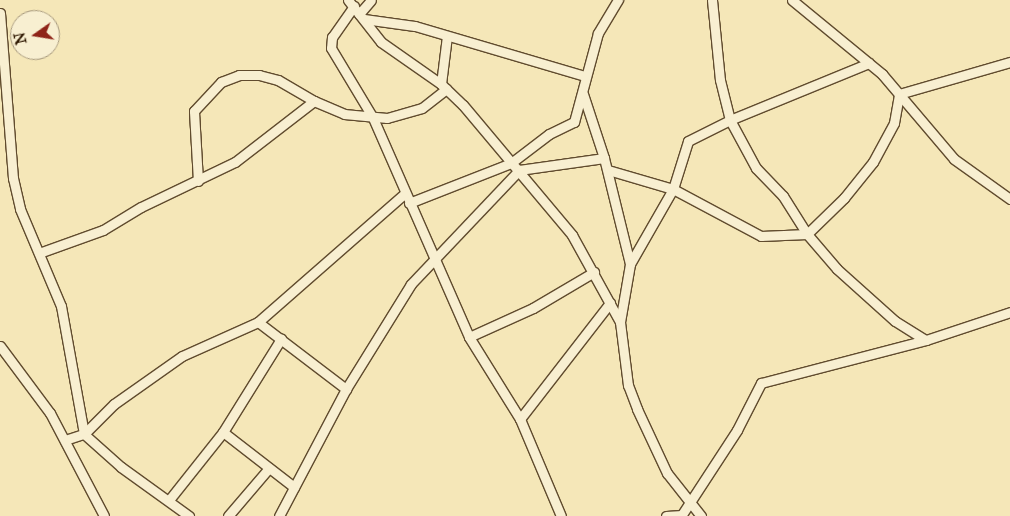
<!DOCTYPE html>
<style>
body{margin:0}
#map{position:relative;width:1010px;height:516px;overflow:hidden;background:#f5e7b8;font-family:"IM FELL Great Primer",serif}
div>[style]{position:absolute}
.roads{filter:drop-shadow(1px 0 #604b2e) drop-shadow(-1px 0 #604b2e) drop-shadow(0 1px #604b2e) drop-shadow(0 -1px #604b2e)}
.street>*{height:9px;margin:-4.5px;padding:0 4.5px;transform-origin:4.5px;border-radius:4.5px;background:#f8efd1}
span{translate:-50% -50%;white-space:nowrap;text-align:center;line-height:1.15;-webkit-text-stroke:4.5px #f8efd1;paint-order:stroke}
.north{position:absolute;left:10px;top:10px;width:50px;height:50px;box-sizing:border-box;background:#f8efd1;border:1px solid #a7997d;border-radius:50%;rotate:257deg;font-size:14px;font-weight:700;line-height:20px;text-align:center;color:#2e1700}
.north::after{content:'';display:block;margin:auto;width:18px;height:22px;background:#8f2418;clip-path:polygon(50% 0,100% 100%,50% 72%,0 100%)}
</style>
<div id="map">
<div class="roads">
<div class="street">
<i style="left:348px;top:0;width:53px;rotate:51.8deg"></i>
<i style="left:381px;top:42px;width:73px;rotate:35deg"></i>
<i style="left:441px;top:84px;width:30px;rotate:44deg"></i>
<i style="left:463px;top:105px;width:170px;rotate:50deg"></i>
<i style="left:572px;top:235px;width:99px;rotate:61.1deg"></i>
<i style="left:620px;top:322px;width:64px;rotate:82.8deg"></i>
<i style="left:628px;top:385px;width:26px;rotate:69deg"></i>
<i style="left:637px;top:409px;width:71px;rotate:64.9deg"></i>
<i style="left:667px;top:473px;width:55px;rotate:51.7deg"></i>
<i style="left:712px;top:0;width:80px;rotate:84.3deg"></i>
<i style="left:720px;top:80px;width:41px;rotate:76deg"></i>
<i style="left:730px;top:120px;width:55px;rotate:61.6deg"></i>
<i style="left:756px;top:168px;width:39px;rotate:46deg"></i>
<i style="left:783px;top:196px;width:45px;rotate:57.7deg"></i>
<i style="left:807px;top:234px;width:46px;rotate:49.4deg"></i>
<i style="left:837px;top:269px;width:78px;rotate:41.9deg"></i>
<i style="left:895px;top:321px;width:36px;rotate:32deg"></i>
<i style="left:926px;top:340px;width:89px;rotate:-18.4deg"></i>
<i style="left:792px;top:0;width:117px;rotate:39.4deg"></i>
<i style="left:882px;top:74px;width:111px;rotate:49.7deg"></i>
<i style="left:954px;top:159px;width:69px;rotate:35.5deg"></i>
<i style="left:354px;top:6px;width:38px;rotate:125deg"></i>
<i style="left:332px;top:37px;width:11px;rotate:95deg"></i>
<i style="left:331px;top:48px;width:82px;rotate:59deg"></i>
<i style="left:373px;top:118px;width:239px;rotate:66.3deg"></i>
<i style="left:469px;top:337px;width:97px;rotate:58.1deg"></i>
<i style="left:520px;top:419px;width:105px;rotate:67.1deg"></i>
<i style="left:0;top:13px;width:166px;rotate:85.5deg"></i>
<i style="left:13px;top:178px;width:32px;rotate:77deg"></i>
<i style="left:20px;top:209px;width:105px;rotate:67.1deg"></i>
<i style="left:61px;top:306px;width:130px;rotate:79.8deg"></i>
<i style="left:84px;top:434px;width:50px;rotate:41.7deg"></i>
<i style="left:121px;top:467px;width:84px;rotate:35.8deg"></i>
<i style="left:359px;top:14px;width:18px;rotate:-49deg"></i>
<i style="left:364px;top:19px;width:51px;rotate:7.8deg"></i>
<i style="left:415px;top:26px;width:177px;rotate:16.4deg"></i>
<i style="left:441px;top:84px;width:48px;rotate:-82.9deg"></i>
<i style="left:583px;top:94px;width:67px;rotate:71.8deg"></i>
<i style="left:608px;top:170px;width:68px;rotate:16.3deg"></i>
<i style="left:673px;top:189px;width:100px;rotate:28.1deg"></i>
<i style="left:761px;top:236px;width:46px;rotate:-2.5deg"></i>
<i style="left:807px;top:234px;width:52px;rotate:-44.2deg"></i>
<i style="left:844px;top:198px;width:46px;rotate:-51.1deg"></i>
<i style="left:873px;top:162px;width:44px;rotate:-61.7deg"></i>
<i style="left:894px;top:123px;width:29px;rotate:-80deg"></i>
<i style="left:899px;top:94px;width:116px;rotate:-16.1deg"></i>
<i style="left:198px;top:181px;width:70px;rotate:-93.3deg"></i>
<i style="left:194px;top:111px;width:40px;rotate:-47deg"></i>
<i style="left:221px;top:82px;width:19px;rotate:-21deg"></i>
<i style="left:239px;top:75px;width:20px"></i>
<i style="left:259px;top:75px;width:20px;rotate:15deg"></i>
<i style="left:278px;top:80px;width:42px;rotate:30.3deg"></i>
<i style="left:409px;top:203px;width:110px;rotate:-21.4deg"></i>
<i style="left:511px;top:163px;width:48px;rotate:-37.3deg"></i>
<i style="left:549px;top:134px;width:28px;rotate:-26deg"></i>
<i style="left:574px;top:122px;width:92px;rotate:-74.9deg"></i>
<i style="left:598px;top:33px;width:39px;rotate:-59deg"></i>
<i style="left:39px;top:253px;width:68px;rotate:-19.8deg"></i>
<i style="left:103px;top:230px;width:44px;rotate:-31.2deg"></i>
<i style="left:141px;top:207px;width:104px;rotate:-25.6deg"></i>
<i style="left:235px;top:162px;width:100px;rotate:-37.7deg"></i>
<i style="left:314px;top:101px;width:33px;rotate:23deg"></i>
<i style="left:344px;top:114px;width:43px;rotate:5.3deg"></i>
<i style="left:387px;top:118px;width:36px;rotate:-16deg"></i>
<i style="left:422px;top:108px;width:31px;rotate:-38deg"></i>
<i style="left:258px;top:322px;width:111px;rotate:37.3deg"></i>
<i style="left:620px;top:322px;width:59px;rotate:-80.2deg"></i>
<i style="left:630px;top:264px;width:86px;rotate:-60.2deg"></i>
<i style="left:673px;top:189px;width:50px;rotate:-72.6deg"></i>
<i style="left:688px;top:141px;width:47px;rotate:-26.6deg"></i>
<i style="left:730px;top:120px;width:150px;rotate:-22.3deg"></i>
<i style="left:469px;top:337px;width:70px;rotate:-24.4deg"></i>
<i style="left:533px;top:308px;width:71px;rotate:-30.5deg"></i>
<i style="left:0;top:346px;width:84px;rotate:53.3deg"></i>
<i style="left:50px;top:413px;width:116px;rotate:62.3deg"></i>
<i style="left:520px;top:419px;width:147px;rotate:-52.2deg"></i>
<i style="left:223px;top:432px;width:90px;rotate:37.8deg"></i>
<i style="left:65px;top:440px;width:20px;rotate:-18deg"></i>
<i style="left:84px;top:434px;width:42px;rotate:-45deg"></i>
<i style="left:114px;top:404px;width:83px;rotate:-35.2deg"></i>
<i style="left:182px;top:356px;width:83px;rotate:-24.1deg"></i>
<i style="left:258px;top:322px;width:194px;rotate:-41.2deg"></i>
<i style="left:169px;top:500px;width:87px;rotate:-51.5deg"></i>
<i style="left:223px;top:432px;width:110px;rotate:-58.1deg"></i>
<i style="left:228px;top:516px;width:63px;rotate:-49.5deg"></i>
<i style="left:279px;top:516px;width:144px;rotate:-62.2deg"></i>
<i style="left:346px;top:389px;width:123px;rotate:-58.2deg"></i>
<i style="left:411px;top:284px;width:157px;rotate:-46.5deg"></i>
<i style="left:519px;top:170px;width:86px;rotate:-8deg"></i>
<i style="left:604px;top:158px;width:109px;rotate:76.2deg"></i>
<i style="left:666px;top:516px;width:16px;rotate:-4deg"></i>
<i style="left:681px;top:516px;width:103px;rotate:-56.9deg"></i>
<i style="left:737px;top:430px;width:53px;rotate:-62.9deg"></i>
<i style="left:761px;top:383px;width:171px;rotate:-14.6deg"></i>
</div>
</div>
<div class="north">N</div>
</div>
